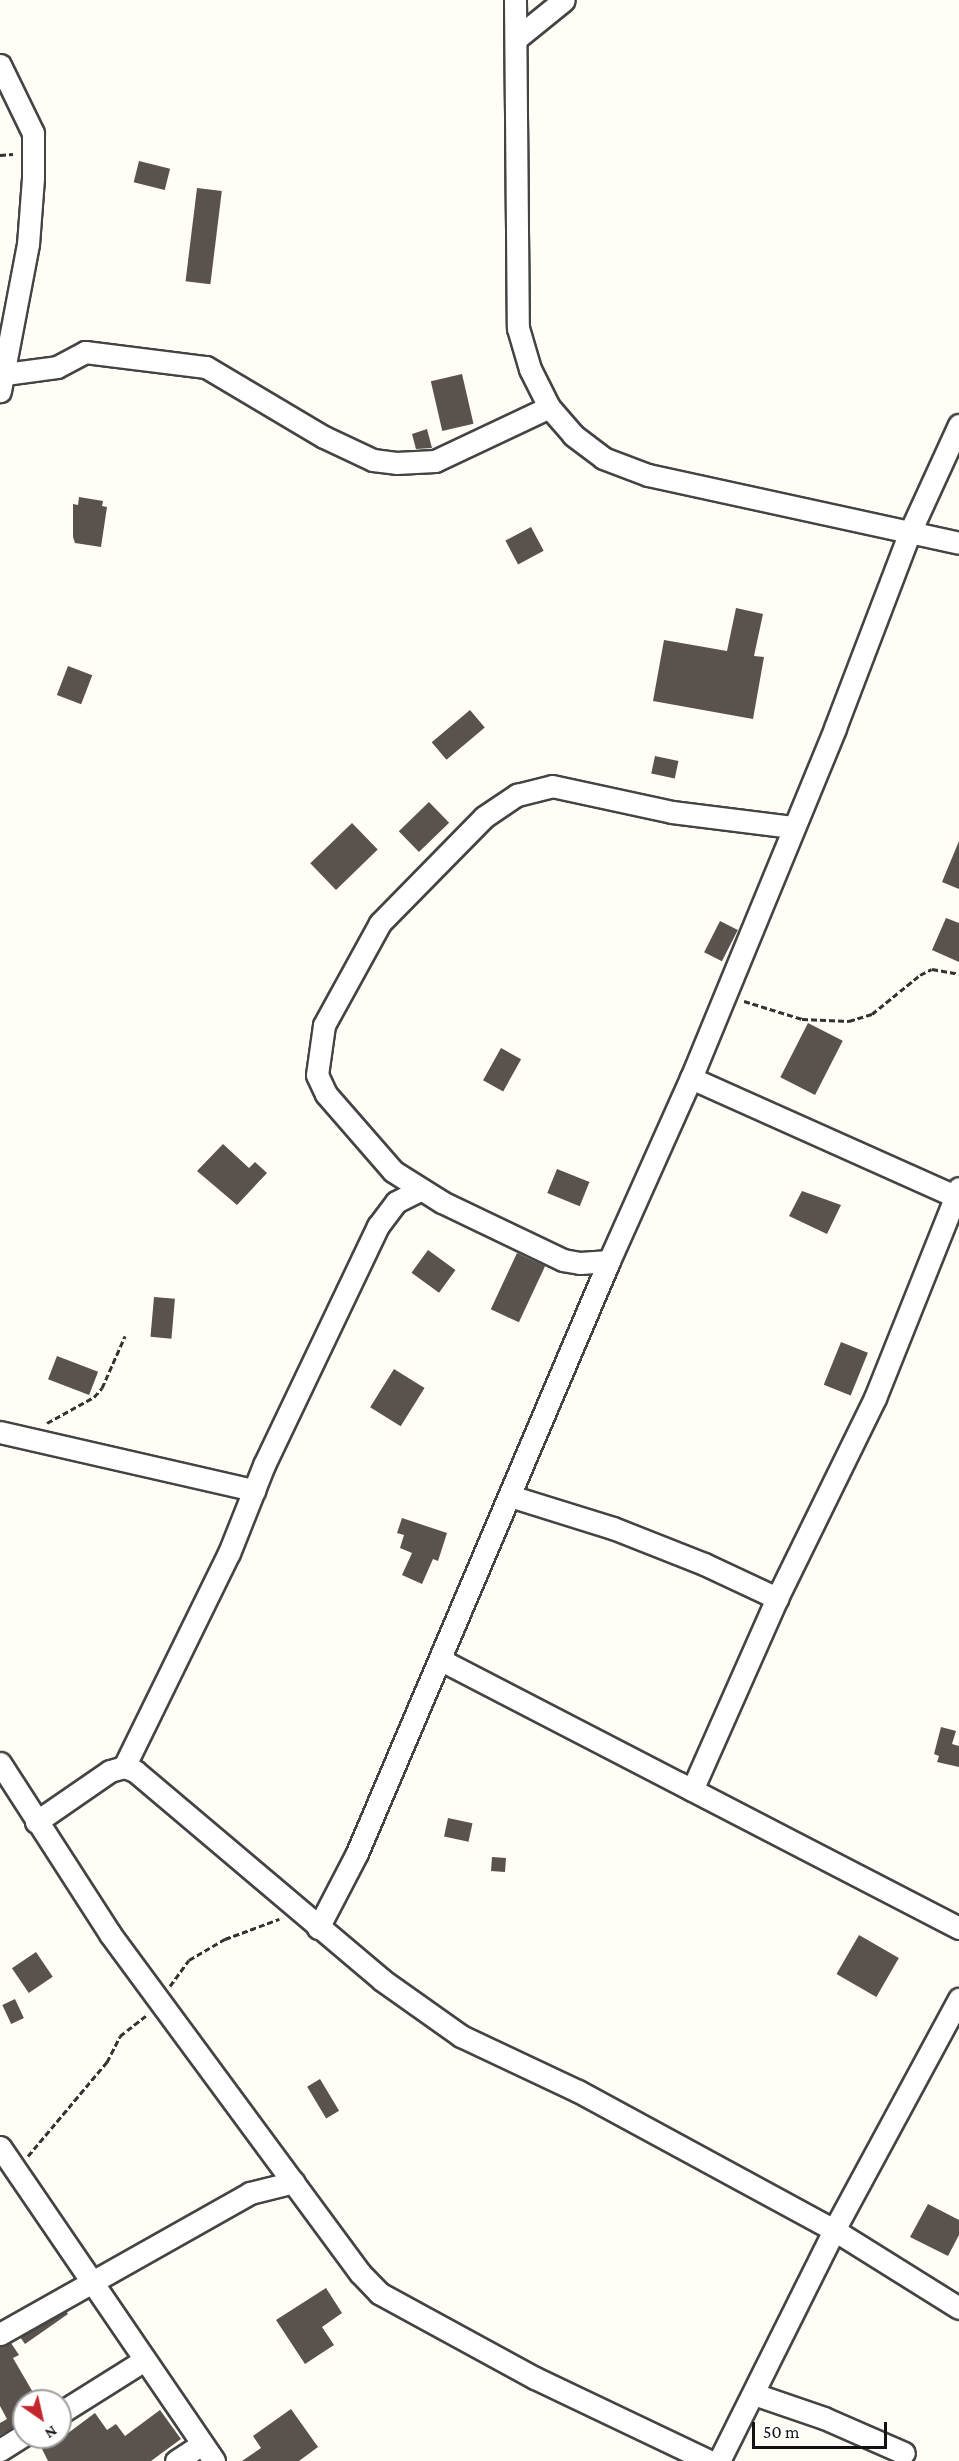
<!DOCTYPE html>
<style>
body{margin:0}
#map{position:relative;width:959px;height:2461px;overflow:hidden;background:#fffdf5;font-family:"Crimson Pro",serif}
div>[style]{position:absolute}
.building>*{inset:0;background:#5a524d;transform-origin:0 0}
.path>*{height:3px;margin-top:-1.5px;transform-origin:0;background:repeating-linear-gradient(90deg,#333 0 6px,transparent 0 9px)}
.roads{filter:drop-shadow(2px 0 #444) drop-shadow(-2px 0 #444) drop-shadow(0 2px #444) drop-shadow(0 -2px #444)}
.street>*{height:21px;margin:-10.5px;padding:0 10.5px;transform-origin:10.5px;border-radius:10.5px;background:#fff}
span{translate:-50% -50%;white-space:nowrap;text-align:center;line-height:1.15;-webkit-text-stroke:6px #fff;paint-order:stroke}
.north{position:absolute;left:12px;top:2389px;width:60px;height:60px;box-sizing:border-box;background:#fff;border:2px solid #a0a0a0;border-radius:50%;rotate:146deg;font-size:16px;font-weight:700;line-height:24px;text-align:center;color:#111}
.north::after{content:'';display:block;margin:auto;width:21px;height:27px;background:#c4262e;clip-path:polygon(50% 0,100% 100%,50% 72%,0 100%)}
.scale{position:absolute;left:752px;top:2422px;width:135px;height:27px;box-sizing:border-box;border:3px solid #111;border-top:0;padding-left:8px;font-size:18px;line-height:21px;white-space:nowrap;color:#111;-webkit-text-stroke:4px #fff;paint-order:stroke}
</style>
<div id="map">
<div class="building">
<i style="left:139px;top:161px;width:32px;height:22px;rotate:14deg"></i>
<i style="left:197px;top:188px;width:25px;height:94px;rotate:7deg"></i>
<i style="left:462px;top:374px;width:51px;height:32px;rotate:77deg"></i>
<i style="clip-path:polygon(427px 429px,432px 448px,416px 449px,412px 434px)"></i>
<i style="clip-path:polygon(79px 497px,103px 501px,102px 506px,107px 507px,101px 547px,75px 543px,73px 537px,73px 504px,78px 505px)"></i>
<i style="left:531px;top:527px;width:27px;height:29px;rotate:62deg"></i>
<i style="clip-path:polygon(736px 608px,763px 614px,754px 656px,764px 657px,753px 719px,653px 701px,664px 640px,727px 651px)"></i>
<i style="left:68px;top:666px;width:26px;height:31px;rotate:21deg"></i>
<i style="left:470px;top:710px;width:23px;height:50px;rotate:50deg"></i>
<i style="left:655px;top:756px;width:24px;height:18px;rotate:12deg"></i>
<i style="left:429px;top:802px;width:29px;height:42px;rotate:46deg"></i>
<i style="left:352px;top:823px;width:37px;height:58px;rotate:46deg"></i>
<i style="clip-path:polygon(959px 841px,959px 889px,942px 882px)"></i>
<i style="clip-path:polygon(946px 918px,959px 923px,959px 962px,932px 950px)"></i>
<i style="left:720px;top:921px;width:20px;height:35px;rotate:27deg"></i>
<i style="left:808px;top:1023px;width:39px;height:61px;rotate:27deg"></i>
<i style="left:501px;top:1048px;width:23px;height:37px;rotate:29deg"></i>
<i style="clip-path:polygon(223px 1144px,249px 1168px,255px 1162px,267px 1173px,237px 1205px,197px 1171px)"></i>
<i style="left:557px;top:1169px;width:35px;height:26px;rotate:22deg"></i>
<i style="clip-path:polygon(802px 1191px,841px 1205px,827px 1234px,789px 1216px)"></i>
<i style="left:428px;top:1250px;width:34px;height:28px;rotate:36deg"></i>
<i style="left:517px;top:1253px;width:31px;height:62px;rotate:25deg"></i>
<i style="left:154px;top:1297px;width:21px;height:40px;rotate:5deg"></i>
<i style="left:841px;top:1342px;width:29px;height:46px;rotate:22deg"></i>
<i style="left:57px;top:1356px;width:44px;height:25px;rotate:21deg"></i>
<i style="left:394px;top:1369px;width:36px;height:45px;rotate:32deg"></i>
<i style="clip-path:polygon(402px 1518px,447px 1533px,438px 1561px,433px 1559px,422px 1584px,402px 1575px,412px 1553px,400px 1548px,404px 1535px,397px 1533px)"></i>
<i style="clip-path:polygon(941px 1727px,956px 1731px,952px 1744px,959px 1746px,959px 1767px,937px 1762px,939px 1756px,934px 1754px)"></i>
<i style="left:448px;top:1818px;width:25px;height:19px;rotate:12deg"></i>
<i style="left:492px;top:1857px;width:14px;height:14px;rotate:4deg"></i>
<i style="left:859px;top:1935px;width:46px;height:45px;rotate:30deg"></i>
<i style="left:36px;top:1952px;width:30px;height:29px;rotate:56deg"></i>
<i style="left:15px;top:1999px;width:21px;height:14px;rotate:65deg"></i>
<i style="left:320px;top:2079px;width:37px;height:15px;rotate:59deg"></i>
<i style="clip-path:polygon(928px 2204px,959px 2220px,959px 2235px,948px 2256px,910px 2237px)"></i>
<i style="clip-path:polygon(326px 2288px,342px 2313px,322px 2327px,334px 2345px,305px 2364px,276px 2320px)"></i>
<i style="clip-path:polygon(66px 2311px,68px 2314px,25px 2344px,20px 2337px)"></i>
<i style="clip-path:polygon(11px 2343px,19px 2355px,13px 2358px,38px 2401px,24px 2401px,24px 2422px,0 2435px,0 2423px,7px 2419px,0 2406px,0 2347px)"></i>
<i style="clip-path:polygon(291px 2409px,318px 2447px,299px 2461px,242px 2461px,261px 2448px,253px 2436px)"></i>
<i style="clip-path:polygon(160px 2410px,181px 2439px,151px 2461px,48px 2461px,36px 2437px,60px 2439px,95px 2413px,107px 2430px,116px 2424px,125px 2436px)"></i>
</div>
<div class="path">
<i style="left:0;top:155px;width:13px;rotate:-4deg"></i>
<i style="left:744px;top:1001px;width:61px;rotate:17.2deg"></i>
<i style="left:802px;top:1019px;width:47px;rotate:2.4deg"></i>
<i style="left:849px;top:1021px;width:24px;rotate:-17deg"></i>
<i style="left:872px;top:1014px;width:62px;rotate:-39.1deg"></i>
<i style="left:920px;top:975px;width:13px;rotate:-27deg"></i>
<i style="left:932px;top:969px;width:27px;rotate:10deg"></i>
<i style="left:47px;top:1423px;width:54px;rotate:-29deg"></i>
<i style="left:94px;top:1397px;width:12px;rotate:-48deg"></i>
<i style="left:102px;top:1388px;width:57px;rotate:-66.1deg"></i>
<i style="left:170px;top:1986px;width:32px;rotate:-54deg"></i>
<i style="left:189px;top:1960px;width:42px;rotate:-30.3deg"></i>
<i style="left:225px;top:1939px;width:58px;rotate:-20.3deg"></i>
<i style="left:28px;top:2156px;width:123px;rotate:-50deg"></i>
<i style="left:107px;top:2062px;width:29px;rotate:-63deg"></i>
<i style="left:120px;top:2036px;width:33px;rotate:-38deg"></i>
</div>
<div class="roads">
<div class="street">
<i style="left:515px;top:0;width:328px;rotate:89.5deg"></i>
<i style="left:518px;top:328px;width:43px;rotate:73.7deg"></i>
<i style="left:530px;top:369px;width:42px;rotate:63.4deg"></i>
<i style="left:549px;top:407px;width:37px;rotate:49deg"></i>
<i style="left:573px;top:435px;width:38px;rotate:37deg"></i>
<i style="left:603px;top:458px;width:48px;rotate:20.7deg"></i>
<i style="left:648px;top:475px;width:318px;rotate:12.3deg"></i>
<i style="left:517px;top:38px;width:60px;rotate:-39deg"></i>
<i style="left:0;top:65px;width:76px;rotate:64.1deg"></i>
<i style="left:33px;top:133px;width:45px;rotate:90deg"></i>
<i style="left:33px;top:178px;width:66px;rotate:94.3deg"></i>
<i style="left:28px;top:244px;width:150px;rotate:100.8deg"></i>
<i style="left:5px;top:374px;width:52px;rotate:-7.7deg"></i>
<i style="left:57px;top:367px;width:32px;rotate:-28deg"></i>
<i style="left:85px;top:352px;width:122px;rotate:7.1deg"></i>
<i style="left:206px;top:367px;width:137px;rotate:30.7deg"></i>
<i style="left:324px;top:437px;width:54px;rotate:25.1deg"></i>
<i style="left:373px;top:460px;width:23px;rotate:7deg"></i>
<i style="left:396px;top:463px;width:39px;rotate:-3deg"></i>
<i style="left:435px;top:461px;width:126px;rotate:-25.3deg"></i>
<i style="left:691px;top:1078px;width:294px;rotate:24.1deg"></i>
<i style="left:609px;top:1261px;width:29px;rotate:176deg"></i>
<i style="left:580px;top:1263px;width:17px;rotate:-170deg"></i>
<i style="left:563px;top:1260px;width:134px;rotate:-154.4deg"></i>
<i style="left:442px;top:1202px;width:58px;rotate:-147.7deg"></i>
<i style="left:393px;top:1171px;width:102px;rotate:-131deg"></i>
<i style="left:326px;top:1094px;width:21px;rotate:-115deg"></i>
<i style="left:317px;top:1075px;width:50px;rotate:-82deg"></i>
<i style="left:324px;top:1025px;width:116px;rotate:-61.2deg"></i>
<i style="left:380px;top:923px;width:148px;rotate:-45.5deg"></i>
<i style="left:484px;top:817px;width:40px;rotate:-34deg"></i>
<i style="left:517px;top:795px;width:36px;rotate:-14deg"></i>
<i style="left:552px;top:786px;width:123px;rotate:12.2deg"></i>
<i style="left:672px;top:812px;width:121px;rotate:7.1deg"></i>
<i style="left:0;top:1432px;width:261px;rotate:12.9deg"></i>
<i style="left:510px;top:1496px;width:108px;rotate:17.3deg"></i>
<i style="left:613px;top:1528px;width:98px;rotate:21.6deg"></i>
<i style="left:704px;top:1564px;width:81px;rotate:25deg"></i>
<i style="left:441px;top:1660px;width:583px;rotate:27.36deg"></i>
<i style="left:0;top:1763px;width:203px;rotate:57.2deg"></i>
<i style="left:110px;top:1934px;width:421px;rotate:53.6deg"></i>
<i style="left:360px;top:2273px;width:28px;rotate:46deg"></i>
<i style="left:379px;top:2293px;width:178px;rotate:28.6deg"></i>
<i style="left:535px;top:2378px;width:193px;rotate:25.5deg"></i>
<i style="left:124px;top:1767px;width:238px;rotate:-63.9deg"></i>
<i style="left:229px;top:1553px;width:95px;rotate:-68.3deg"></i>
<i style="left:264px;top:1465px;width:265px;rotate:-64.5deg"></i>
<i style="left:378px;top:1226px;width:30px;rotate:-53deg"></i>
<i style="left:396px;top:1202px;width:28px;rotate:-27deg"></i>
<i style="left:692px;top:1790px;width:210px;rotate:-66.1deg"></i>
<i style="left:777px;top:1598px;width:223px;rotate:-63.9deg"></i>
<i style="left:875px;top:1398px;width:226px;rotate:-68.2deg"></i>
<i style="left:36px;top:1822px;width:90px;rotate:-34.6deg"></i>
<i style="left:110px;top:1771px;width:15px;rotate:-16deg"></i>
<i style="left:124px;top:1767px;width:12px;rotate:20deg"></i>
<i style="left:135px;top:1771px;width:324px;rotate:40.2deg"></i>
<i style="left:382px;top:1980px;width:97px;rotate:35.3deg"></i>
<i style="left:461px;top:2036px;width:129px;rotate:25.2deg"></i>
<i style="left:578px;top:2091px;width:291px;rotate:28.5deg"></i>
<i style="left:834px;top:2230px;width:147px;rotate:32deg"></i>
<i style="left:318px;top:1928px;width:85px;rotate:-62.5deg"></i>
<i style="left:357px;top:1853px;width:643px;rotate:-66.94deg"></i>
<i style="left:609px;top:1261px;width:201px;rotate:-65.9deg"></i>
<i style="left:691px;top:1078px;width:378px;rotate:-67.6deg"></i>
<i style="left:835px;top:728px;width:208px;rotate:-69.1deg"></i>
<i style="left:909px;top:534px;width:120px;rotate:-65.4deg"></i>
<i style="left:0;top:2147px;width:380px;rotate:55.7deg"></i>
<i style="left:0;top:2334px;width:287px;rotate:-29.4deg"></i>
<i style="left:250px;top:2193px;width:45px;rotate:-14deg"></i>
<i style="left:754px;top:2394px;width:74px;rotate:18.9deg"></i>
<i style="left:824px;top:2418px;width:87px;rotate:23.6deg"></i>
<i style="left:60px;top:2413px;width:98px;rotate:-32.1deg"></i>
<i style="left:0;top:2450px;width:28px;rotate:-32deg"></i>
<i style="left:176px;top:2461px;width:31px;rotate:-33deg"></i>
<i style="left:719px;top:2461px;width:258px;rotate:-63.5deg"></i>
<i style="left:834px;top:2230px;width:263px;rotate:-61.6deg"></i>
</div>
</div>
<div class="north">N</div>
<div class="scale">50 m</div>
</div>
